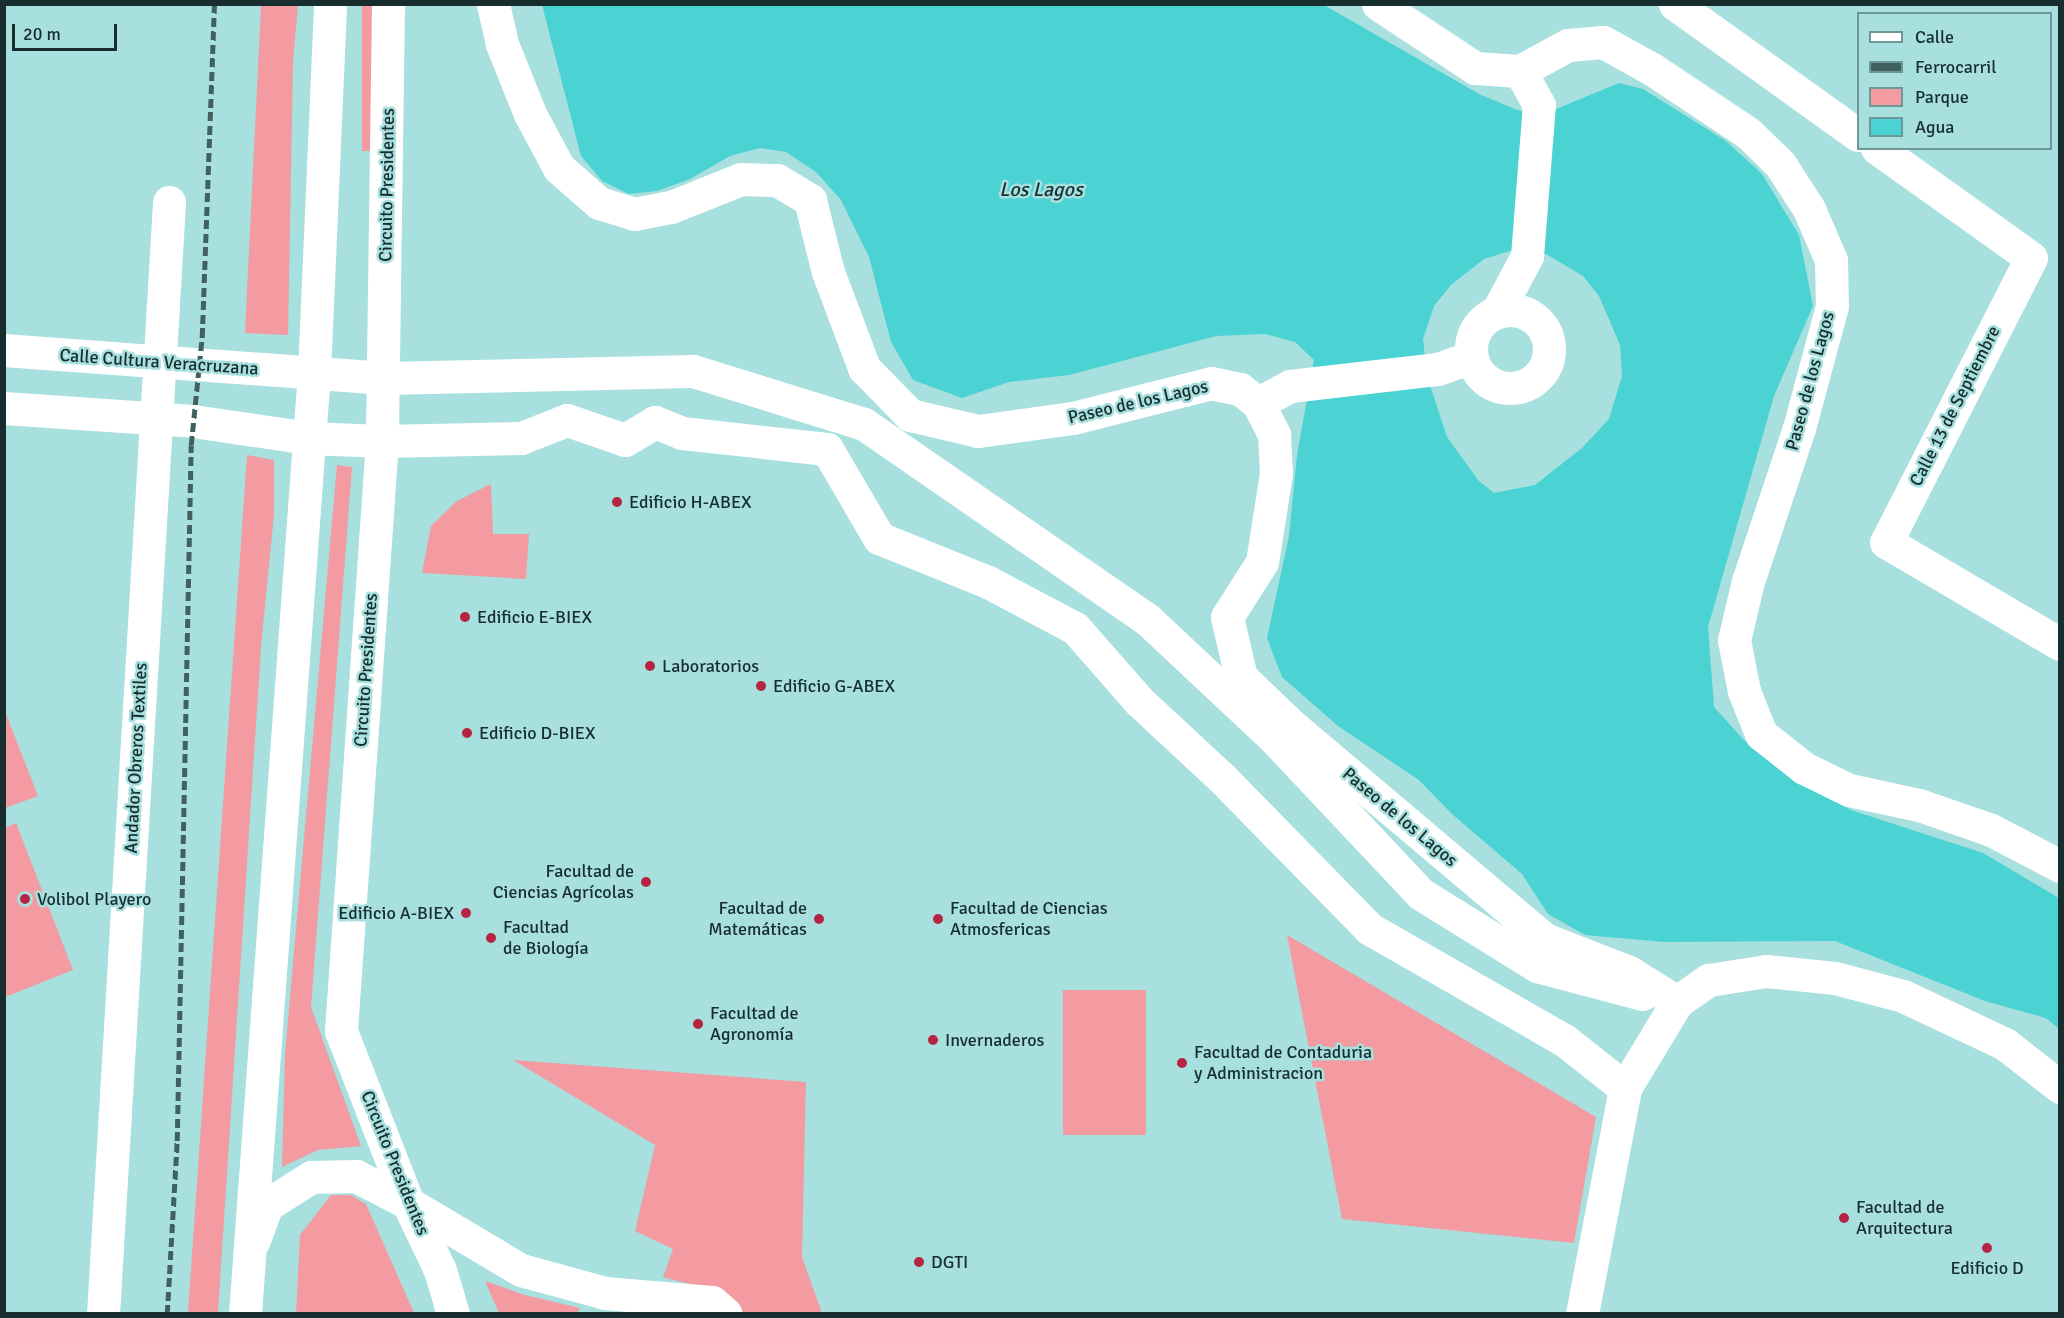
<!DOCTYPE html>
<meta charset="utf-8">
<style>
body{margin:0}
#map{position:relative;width:2064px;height:1318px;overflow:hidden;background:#a8dfdf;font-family:Signika,sans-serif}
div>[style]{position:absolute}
.green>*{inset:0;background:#f39ba0;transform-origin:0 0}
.water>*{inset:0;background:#4bd2d2}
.minor>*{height:33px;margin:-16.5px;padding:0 16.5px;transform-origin:16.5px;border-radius:16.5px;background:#fff}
.minor>.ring{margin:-16.5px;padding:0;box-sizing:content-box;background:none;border:33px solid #fff;border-radius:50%}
.major>*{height:33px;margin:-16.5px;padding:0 16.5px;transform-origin:16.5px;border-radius:16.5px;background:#fff}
.rail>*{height:4.5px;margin-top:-2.25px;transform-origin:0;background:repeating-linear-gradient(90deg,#416161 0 9px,transparent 0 13.5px)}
.dots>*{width:16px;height:16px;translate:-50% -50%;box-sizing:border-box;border:3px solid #a8dfdf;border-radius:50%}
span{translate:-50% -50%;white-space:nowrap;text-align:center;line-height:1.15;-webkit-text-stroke:5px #a8dfdf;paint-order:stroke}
.street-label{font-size:18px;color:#182e2e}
.poi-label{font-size:18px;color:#182e2e}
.left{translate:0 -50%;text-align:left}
.right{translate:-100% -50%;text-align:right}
.water-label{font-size:20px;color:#163333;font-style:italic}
.frame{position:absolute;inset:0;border:6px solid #182e2e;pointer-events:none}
.legend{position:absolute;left:1857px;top:12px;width:195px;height:138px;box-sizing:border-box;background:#a8dfdf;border:2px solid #6e9898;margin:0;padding:8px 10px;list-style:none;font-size:18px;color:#182e2e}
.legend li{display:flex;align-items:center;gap:12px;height:30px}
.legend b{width:30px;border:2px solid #6e9898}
.scale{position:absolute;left:12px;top:24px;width:105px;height:27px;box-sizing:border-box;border:3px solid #182e2e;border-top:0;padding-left:8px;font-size:18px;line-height:21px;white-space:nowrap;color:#182e2e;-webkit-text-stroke:4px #a8dfdf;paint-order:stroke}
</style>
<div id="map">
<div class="green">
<i style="clip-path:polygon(261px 5px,298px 5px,293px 62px,288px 335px,245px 333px)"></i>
<i style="left:362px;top:5px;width:16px;height:146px"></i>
<i style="clip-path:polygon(247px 455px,274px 460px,274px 514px,261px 647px,218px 1313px,188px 1313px)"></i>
<i style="clip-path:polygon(337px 465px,352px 467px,311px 1007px,361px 1146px,318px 1150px,282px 1167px,285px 1054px)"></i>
<i style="clip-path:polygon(491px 484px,493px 534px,529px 534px,526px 579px,422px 573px,431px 526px,457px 501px)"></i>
<i style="clip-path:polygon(4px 709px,38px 796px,5px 808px,4px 808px)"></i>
<i style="clip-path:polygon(16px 823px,73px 970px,5px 997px,5px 828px)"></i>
<i style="clip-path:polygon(1287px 935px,1596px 1117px,1574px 1243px,1342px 1219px)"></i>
<i style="left:1063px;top:990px;width:83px;height:145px"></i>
<i style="clip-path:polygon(513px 1060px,806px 1082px,802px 1257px,822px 1313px,744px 1313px,716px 1291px,663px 1277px,673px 1249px,635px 1231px,655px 1145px)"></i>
<i style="clip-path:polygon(331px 1195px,351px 1195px,366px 1204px,414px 1313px,296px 1313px,300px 1235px)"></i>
<i style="clip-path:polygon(485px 1281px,525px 1295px,580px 1308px,577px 1313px,499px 1313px)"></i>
</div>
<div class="water">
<i style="clip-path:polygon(evenodd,542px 5px,1324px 5px,1479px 94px,1515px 109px,1530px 114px,1549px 112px,1619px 83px,1643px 89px,1726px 141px,1762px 174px,1799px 235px,1813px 306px,1774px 396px,1708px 627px,1714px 707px,1743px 739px,1788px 775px,1851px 810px,1983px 853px,2059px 898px,2059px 1029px,2046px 1018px,1985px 1001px,1835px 941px,1665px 942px,1585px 935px,1548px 914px,1522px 874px,1452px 814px,1419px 780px,1338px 726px,1282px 677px,1267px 638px,1289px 536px,1297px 455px,1314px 360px,1295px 342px,1265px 334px,1216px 336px,1069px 375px,1009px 382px,962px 398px,913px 380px,891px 342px,869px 257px,841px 200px,816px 172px,786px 152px,760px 148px,730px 156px,690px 179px,657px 191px,629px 194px,602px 181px,581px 156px,542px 5px,1516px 249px,1546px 254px,1583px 276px,1599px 296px,1620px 345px,1622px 376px,1609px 419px,1582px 448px,1535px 485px,1494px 493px,1478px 480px,1447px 437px,1427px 376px,1423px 339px,1434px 306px,1451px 285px,1484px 259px,1516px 249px)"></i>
</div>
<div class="minor">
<i style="left:493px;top:4px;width:41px;rotate:77.3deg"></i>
<i style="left:502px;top:44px;width:75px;rotate:68.2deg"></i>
<i style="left:530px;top:114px;width:61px;rotate:61.8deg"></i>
<i style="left:559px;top:168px;width:53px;rotate:41.2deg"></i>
<i style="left:599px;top:203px;width:37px;rotate:17deg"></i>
<i style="left:634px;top:214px;width:38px;rotate:-11deg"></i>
<i style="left:671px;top:207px;width:75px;rotate:-21.8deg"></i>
<i style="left:741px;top:179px;width:36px;rotate:2deg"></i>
<i style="left:777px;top:180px;width:39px;rotate:31deg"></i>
<i style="left:810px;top:200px;width:74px;rotate:76deg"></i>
<i style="left:828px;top:272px;width:103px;rotate:69.4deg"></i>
<i style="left:864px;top:368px;width:66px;rotate:45.6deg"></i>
<i style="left:910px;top:415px;width:70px;rotate:13.2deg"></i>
<i style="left:978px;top:431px;width:96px;rotate:-7.8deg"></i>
<i style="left:1073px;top:418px;width:142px;rotate:-14.2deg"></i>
<i style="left:1211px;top:383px;width:30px;rotate:12deg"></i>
<i style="left:1240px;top:389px;width:23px;rotate:38deg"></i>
<i style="left:1258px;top:403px;width:36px;rotate:63deg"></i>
<i style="left:1274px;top:435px;width:38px;rotate:87deg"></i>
<i style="left:1276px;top:473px;width:90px;rotate:98.9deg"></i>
<i style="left:1262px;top:562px;width:65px;rotate:122.5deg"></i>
<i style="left:1227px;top:617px;width:62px;rotate:76.9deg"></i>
<i style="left:1241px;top:677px;width:68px;rotate:43.8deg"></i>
<i style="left:1290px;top:724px;width:333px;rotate:40.2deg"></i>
<i style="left:1544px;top:939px;width:91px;rotate:21.2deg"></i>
<i style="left:1629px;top:972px;width:57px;rotate:32deg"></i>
<i style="left:1378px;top:4px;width:116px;rotate:33.4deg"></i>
<i style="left:1475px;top:68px;width:45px;rotate:3.8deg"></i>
<i style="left:1520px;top:71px;width:55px;rotate:-28.4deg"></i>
<i style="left:1568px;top:45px;width:35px;rotate:-5deg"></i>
<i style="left:1603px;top:42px;width:56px;rotate:28.9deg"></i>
<i style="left:1652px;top:69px;width:115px;rotate:33.7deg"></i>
<i style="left:1748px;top:133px;width:45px;rotate:44.1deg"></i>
<i style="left:1780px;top:164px;width:54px;rotate:57.2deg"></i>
<i style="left:1809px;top:209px;width:56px;rotate:66.7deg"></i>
<i style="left:1831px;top:260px;width:46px;rotate:88.8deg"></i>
<i style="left:1832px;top:306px;width:126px;rotate:105.1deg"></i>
<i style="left:1799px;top:428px;width:161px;rotate:108.4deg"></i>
<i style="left:1748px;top:581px;width:61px;rotate:103.3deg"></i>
<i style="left:1734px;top:640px;width:52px;rotate:78.9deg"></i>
<i style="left:1744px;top:691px;width:46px;rotate:68.4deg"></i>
<i style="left:1761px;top:734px;width:55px;rotate:38.3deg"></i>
<i style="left:1804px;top:768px;width:50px;rotate:26.1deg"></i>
<i style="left:1849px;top:790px;width:72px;rotate:12.1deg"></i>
<i style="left:1919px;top:805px;width:76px;rotate:19.1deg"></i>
<i style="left:1991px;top:830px;width:78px;rotate:27.6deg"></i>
<i style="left:1675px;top:4px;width:225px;rotate:35.6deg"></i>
<i style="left:1877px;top:148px;width:189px;rotate:35.5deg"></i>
<i style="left:2031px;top:258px;width:319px;rotate:117deg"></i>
<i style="left:1886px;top:542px;width:202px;rotate:30.4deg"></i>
<i class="ring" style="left:1471px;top:310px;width:45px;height:45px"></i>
<i style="left:1497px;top:312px;width:64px;rotate:-61.8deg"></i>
<i style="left:1527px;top:256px;width:151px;rotate:-85.5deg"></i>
<i style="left:1539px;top:105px;width:39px;rotate:-119deg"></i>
<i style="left:4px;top:350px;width:382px;rotate:4.2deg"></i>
<i style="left:385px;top:378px;width:308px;rotate:-1.3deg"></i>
<i style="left:693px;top:371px;width:179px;rotate:17.2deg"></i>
<i style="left:864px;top:424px;width:345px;rotate:34.6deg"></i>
<i style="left:1148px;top:620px;width:171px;rotate:43.1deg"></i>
<i style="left:1273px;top:737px;width:216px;rotate:46.7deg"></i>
<i style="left:1421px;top:894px;width:137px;rotate:31.8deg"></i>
<i style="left:1537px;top:966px;width:109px;rotate:14.9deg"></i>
<i style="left:1258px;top:403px;width:36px;rotate:-28deg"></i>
<i style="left:1290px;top:386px;width:149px;rotate:-6.6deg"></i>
<i style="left:1438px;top:369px;width:35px;rotate:-20deg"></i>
<i style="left:4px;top:408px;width:189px;rotate:3.9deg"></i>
<i style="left:193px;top:421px;width:116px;rotate:8.4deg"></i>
<i style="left:308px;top:438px;width:74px;rotate:2.3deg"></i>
<i style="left:382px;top:441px;width:139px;rotate:-1.2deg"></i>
<i style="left:521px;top:438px;width:49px;rotate:-21.4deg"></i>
<i style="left:567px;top:420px;width:61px;rotate:19deg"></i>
<i style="left:625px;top:440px;width:35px;rotate:-31deg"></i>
<i style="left:655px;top:422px;width:29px;rotate:22deg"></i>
<i style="left:682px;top:433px;width:146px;rotate:6.3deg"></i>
<i style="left:827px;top:449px;width:103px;rotate:59.7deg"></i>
<i style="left:879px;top:538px;width:118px;rotate:22deg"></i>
<i style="left:988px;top:582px;width:98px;rotate:27.9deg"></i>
<i style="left:1075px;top:628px;width:97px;rotate:48.8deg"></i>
<i style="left:1139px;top:701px;width:113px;rotate:42.9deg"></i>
<i style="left:1222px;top:778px;width:211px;rotate:45.6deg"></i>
<i style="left:1370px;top:929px;width:224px;rotate:29.8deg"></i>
<i style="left:1564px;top:1040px;width:78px;rotate:38.2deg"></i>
<i style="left:408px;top:1203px;width:131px;rotate:30.7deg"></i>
<i style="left:521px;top:1270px;width:87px;rotate:15.3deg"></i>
<i style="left:605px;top:1293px;width:107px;rotate:4.8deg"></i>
<i style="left:712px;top:1302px;width:18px;rotate:41deg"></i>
<i style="left:103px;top:1314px;width:1114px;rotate:-86.6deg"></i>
<i style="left:1582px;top:1314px;width:230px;rotate:-79.2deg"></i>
<i style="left:1625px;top:1088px;width:100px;rotate:-58.8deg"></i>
<i style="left:1677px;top:1002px;width:39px;rotate:-35deg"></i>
<i style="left:1709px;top:980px;width:58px;rotate:-9deg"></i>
<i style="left:1766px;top:971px;width:69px;rotate:5.8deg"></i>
<i style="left:1835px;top:978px;width:70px;rotate:14.8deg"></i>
<i style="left:1903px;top:996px;width:113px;rotate:25.2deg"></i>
<i style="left:2005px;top:1044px;width:70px;rotate:38deg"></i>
</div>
<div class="major">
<i style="left:388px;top:4px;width:437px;rotate:90.8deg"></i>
<i style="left:382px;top:441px;width:591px;rotate:93.98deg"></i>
<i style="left:341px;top:1031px;width:185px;rotate:68.7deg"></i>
<i style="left:408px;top:1203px;width:74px;rotate:64.5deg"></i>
<i style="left:440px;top:1270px;width:46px;rotate:73.5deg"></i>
<i style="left:254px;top:1240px;width:37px;rotate:-70deg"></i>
<i style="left:267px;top:1205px;width:52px;rotate:-32.5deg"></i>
<i style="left:311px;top:1177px;width:45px;rotate:-1.3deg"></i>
<i style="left:356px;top:1176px;width:59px;rotate:27.4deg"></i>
<i style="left:245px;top:1314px;width:944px;rotate:-85.81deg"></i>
<i style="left:314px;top:373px;width:369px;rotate:-87.5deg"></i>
</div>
<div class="rail">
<i style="left:167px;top:1314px;width:173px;rotate:-86.7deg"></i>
<i style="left:177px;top:1141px;width:696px;rotate:-88.85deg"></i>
<i style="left:191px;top:445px;width:109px;rotate:-84.2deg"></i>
<i style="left:202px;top:337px;width:333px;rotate:-87.9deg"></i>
</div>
<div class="dots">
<i style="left:617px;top:502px;background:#b52442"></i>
<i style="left:465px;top:617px;background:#b52442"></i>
<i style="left:650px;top:666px;background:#b52442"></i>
<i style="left:761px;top:686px;background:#b52442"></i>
<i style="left:467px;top:733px;background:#b52442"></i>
<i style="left:646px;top:882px;background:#b52442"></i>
<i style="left:25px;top:899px;background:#b52442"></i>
<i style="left:466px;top:913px;background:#b52442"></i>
<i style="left:819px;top:919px;background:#b52442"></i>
<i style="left:938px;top:919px;background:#b52442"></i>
<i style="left:491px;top:938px;background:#b52442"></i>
<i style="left:698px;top:1024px;background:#b52442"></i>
<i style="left:933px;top:1040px;background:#b52442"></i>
<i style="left:1182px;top:1063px;background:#b52442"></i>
<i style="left:1844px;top:1218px;background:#b52442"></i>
<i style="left:1987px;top:1248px;background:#b52442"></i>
<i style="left:919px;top:1262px;background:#b52442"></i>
</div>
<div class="street-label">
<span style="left:387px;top:185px;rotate:-89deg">Circuito Presidentes</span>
<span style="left:159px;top:362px;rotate:4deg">Calle Cultura Veracruzana</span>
<span style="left:1810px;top:381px;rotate:-75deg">Paseo de los Lagos</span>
<span style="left:1138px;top:402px;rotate:-13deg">Paseo de los Lagos</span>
<span style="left:1955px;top:406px;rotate:-63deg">Calle 13 de Septiembre</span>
<span style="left:366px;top:670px;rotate:-86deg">Circuito Presidentes</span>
<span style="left:136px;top:758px;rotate:-87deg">Andador Obreros Textiles</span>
<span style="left:1400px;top:817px;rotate:40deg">Paseo de los Lagos</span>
<span style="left:395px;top:1163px;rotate:68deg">Circuito Presidentes</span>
</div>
<div class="poi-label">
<span class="left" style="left:629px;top:502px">Edificio H-ABEX</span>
<span class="left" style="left:477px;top:617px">Edificio E-BIEX</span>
<span class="left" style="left:662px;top:666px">Laboratorios</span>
<span class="left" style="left:773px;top:686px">Edificio G-ABEX</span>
<span class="left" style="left:479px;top:733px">Edificio D-BIEX</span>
<span class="right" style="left:634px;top:882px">Facultad de<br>Ciencias Agrícolas</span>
<span class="left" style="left:37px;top:899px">Volibol Playero</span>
<span class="right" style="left:807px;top:919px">Facultad de<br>Matemáticas</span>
<span class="left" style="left:950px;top:919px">Facultad de Ciencias<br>Atmosfericas</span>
<span class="right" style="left:454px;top:913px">Edificio A-BIEX</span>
<span class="left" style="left:503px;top:938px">Facultad<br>de Biología</span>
<span class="left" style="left:710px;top:1024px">Facultad de<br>Agronomía</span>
<span class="left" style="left:945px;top:1040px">Invernaderos</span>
<span class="left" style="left:1194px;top:1063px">Facultad de Contaduria<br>y Administracion</span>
<span class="left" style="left:1856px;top:1218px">Facultad de<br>Arquitectura</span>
<span class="left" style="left:931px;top:1262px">DGTI</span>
<span style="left:1987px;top:1268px">Edificio D</span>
</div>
<div class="water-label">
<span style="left:1041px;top:189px">Los Lagos</span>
</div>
<div class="frame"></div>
<ul class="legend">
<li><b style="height:8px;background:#fff"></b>Calle</li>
<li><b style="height:8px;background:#416161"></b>Ferrocarril</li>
<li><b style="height:16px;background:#f39ba0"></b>Parque</li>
<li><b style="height:16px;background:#4bd2d2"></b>Agua</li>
</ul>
<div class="scale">20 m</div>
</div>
